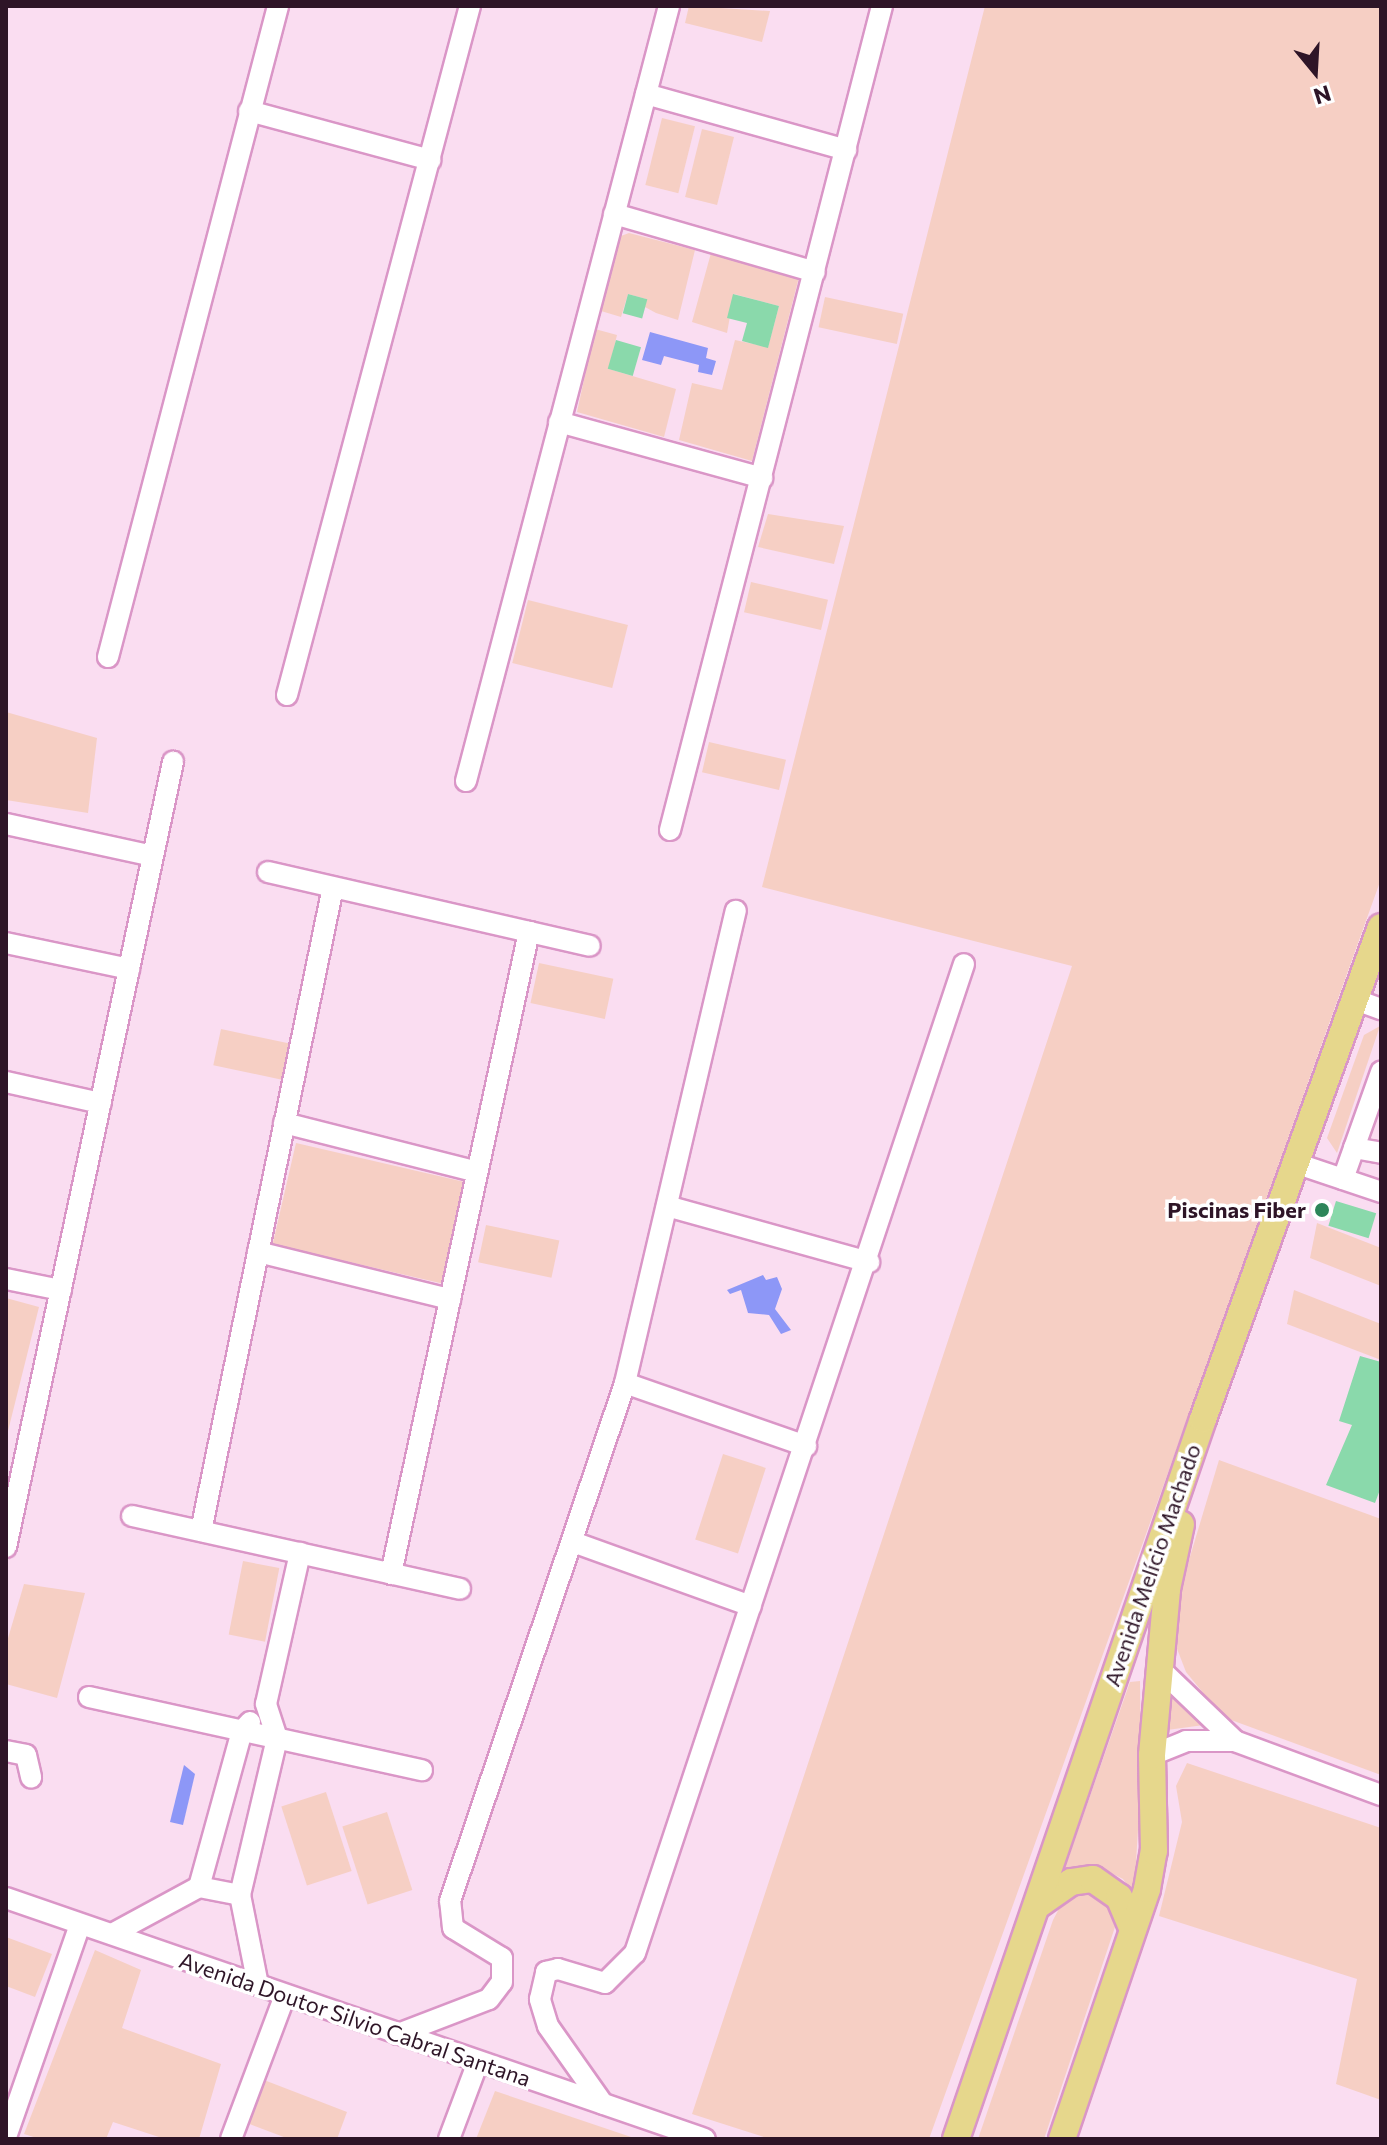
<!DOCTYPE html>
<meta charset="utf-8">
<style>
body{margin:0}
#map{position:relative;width:1387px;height:2145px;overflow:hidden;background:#faddf1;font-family:Commissioner,sans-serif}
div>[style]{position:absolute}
.green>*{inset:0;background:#f6cfc4;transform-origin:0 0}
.water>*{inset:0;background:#8d97f7}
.building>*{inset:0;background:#8ad9ab;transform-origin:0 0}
.roads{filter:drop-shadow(2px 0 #da96c7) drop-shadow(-2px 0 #da96c7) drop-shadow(0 2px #da96c7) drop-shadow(0 -2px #da96c7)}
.minor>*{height:20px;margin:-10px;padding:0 10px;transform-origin:10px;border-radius:10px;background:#fff}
.major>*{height:26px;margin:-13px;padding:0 13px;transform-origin:13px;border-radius:13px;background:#e6d78c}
.dots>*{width:22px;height:22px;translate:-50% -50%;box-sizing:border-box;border:4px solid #fff;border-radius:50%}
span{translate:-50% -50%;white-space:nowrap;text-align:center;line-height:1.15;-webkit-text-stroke:7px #fff;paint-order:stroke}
.poi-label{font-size:22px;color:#2e1527;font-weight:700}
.right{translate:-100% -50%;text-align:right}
.street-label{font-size:22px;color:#2e1527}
.frame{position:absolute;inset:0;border:8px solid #2e1527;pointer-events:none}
.north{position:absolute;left:1275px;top:32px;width:80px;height:80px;-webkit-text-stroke:6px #fff;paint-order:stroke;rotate:162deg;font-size:22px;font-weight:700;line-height:32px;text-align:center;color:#2e1527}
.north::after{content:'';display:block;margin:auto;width:28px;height:36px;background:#2e1527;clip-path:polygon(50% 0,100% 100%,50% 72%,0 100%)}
</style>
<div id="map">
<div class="green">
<i style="clip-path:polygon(689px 6px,770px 11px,762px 42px,685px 23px)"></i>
<i style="clip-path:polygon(985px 6px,1381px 6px,1381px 879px,929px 2139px,770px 2139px,692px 2114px,1072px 966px,762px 887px)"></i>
<i style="left:662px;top:118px;width:34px;height:69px;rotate:14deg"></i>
<i style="left:702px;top:129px;width:33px;height:70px;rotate:14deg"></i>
<i style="clip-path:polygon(629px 233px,695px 250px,678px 320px,656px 313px,645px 307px,646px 299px,628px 294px,621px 317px,601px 311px,621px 236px)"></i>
<i style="clip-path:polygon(711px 253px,799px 277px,752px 461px,679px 440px,692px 383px,722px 390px,735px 340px,768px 347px,779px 306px,734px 294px,727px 333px,692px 322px)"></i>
<i style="left:825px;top:297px;width:80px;height:31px;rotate:12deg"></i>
<i style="clip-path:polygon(595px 329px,617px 335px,609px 369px,676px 389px,664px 437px,577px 412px)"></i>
<i style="clip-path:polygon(768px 514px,844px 526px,834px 564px,758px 547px)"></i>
<i style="left:751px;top:582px;width:79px;height:31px;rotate:13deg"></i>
<i style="left:528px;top:600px;width:103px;height:65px;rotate:14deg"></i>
<i style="clip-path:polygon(6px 712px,97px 738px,88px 813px,6px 800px)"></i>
<i style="left:709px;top:742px;width:79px;height:31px;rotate:13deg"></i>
<i style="left:539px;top:963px;width:76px;height:41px;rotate:12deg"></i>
<i style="clip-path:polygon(1380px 1026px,1337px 1153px,1327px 1138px,1364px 1035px)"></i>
<i style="left:221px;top:1029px;width:75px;height:37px;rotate:12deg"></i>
<i style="left:296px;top:1143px;width:173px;height:104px;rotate:13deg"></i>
<i style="clip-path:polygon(1317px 1223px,1381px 1248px,1381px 1286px,1310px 1258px)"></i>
<i style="left:486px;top:1225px;width:75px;height:38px;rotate:12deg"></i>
<i style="clip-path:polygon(1294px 1290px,1381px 1324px,1381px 1360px,1287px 1324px)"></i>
<i style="clip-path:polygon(6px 1298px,39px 1307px,6px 1439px)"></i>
<i style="left:723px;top:1454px;width:45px;height:90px;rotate:18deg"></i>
<i style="clip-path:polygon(1219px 1460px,1381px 1519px,1381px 1775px,1223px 1717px,1186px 1672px,1174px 1641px,1180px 1590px)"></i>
<i style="left:243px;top:1561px;width:37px;height:75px;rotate:11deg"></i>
<i style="clip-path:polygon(24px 1584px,85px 1593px,57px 1698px,6px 1684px,6px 1645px)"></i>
<i style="clip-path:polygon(1140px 1681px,1141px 1780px,1134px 1895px,1123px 1879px,1101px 1868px,1085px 1866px,1063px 1873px,1130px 1682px)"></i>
<i style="clip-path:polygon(1166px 1688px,1204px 1725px,1167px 1730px)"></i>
<i style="clip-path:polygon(1187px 1763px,1381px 1828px,1381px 2100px,1336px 2084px,1357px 1979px,1159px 1916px,1182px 1822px,1176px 1786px)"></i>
<i style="left:326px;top:1792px;width:83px;height:47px;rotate:72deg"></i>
<i style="left:387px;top:1812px;width:82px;height:47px;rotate:72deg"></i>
<i style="clip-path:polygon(1081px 1891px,1102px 1893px,1117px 1921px,1044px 2139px,978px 2139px,1053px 1920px,1061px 1905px)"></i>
<i style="clip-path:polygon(6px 1937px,52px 1954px,35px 1997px,6px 1986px)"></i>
<i style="clip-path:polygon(95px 1950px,141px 1970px,122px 2028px,221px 2064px,199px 2139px,165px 2139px,113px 2122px,106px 2139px,40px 2139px,24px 2134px)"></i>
<i style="clip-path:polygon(264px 2080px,347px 2112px,337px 2139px,289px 2139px,247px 2123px)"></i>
<i style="clip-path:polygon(495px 2091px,637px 2139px,476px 2139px)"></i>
</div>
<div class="water">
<i style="clip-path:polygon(650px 332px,708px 348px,706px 358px,716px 361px,712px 375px,698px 372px,699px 365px,664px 356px,661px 365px,642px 360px)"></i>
<i style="clip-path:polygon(763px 1275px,766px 1280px,777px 1277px,782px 1289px,775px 1309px,791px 1330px,781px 1334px,769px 1315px,748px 1313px,741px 1290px,730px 1294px,727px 1290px)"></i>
<i style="clip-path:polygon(184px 1765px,195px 1774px,183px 1825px,170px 1822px)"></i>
</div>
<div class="building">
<i style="left:628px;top:294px;width:20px;height:20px;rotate:15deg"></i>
<i style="clip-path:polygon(733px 294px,779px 306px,768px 348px,742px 341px,747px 323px,727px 318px)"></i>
<i style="left:616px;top:340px;width:26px;height:30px;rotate:16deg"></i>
<i style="left:1336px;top:1201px;width:42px;height:26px;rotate:17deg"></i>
<i style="clip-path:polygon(1360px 1356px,1381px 1362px,1381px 1487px,1375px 1503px,1326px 1485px,1352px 1425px,1339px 1421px)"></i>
</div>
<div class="roads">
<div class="minor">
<i style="left:646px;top:94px;width:208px;rotate:15.6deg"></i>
<i style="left:249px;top:111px;width:188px;rotate:15.1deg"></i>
<i style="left:614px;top:214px;width:209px;rotate:16.1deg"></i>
<i style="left:559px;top:422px;width:211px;rotate:15.4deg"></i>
<i style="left:108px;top:657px;width:673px;rotate:-75.36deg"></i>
<i style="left:287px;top:695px;width:713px;rotate:-75.13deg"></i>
<i style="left:466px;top:781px;width:801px;rotate:-75.32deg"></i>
<i style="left:6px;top:824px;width:150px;rotate:12.3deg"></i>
<i style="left:670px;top:830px;width:851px;rotate:-75.57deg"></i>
<i style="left:268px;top:872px;width:330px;rotate:12.9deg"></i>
<i style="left:6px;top:943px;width:126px;rotate:11.9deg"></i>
<i style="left:1356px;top:1000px;width:27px;rotate:20deg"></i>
<i style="left:6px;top:1082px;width:97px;rotate:12.5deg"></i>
<i style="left:284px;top:1123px;width:199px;rotate:14.2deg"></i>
<i style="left:1354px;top:1148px;width:27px;rotate:10deg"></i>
<i style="left:1298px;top:1164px;width:88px;rotate:18.6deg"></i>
<i style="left:1343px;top:1179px;width:114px;rotate:-70.4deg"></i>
<i style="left:667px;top:1206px;width:210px;rotate:15.5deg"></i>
<i style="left:258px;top:1252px;width:198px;rotate:13.8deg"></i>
<i style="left:6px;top:1279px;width:56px;rotate:11.3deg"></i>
<i style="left:625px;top:1383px;width:192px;rotate:19.2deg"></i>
<i style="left:132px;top:1516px;width:336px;rotate:12.5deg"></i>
<i style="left:201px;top:1531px;width:657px;rotate:-78.42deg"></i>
<i style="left:573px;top:1542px;width:189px;rotate:19.8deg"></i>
<i style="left:6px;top:1547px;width:803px;rotate:-77.99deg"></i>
<i style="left:391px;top:1574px;width:657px;rotate:-77.87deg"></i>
<i style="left:1161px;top:1670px;width:103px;rotate:43.8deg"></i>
<i style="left:89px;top:1697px;width:341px;rotate:12.4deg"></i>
<i style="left:6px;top:1751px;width:20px;rotate:11deg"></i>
<i style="left:26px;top:1755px;width:23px;rotate:77deg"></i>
<i style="left:1152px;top:1755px;width:37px;rotate:-22deg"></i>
<i style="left:1186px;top:1741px;width:49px"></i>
<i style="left:1235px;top:1741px;width:156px;rotate:20.3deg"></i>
<i style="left:199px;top:1887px;width:42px;rotate:11deg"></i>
<i style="left:6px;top:1898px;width:739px;rotate:19.02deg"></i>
<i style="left:112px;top:1934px;width:99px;rotate:-28.4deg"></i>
<i style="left:199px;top:1887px;width:162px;rotate:-74.6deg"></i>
<i style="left:242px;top:1731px;width:12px;rotate:-48deg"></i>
<i style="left:258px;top:1985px;width:92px;rotate:-101.3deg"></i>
<i style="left:240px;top:1895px;width:161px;rotate:-76.7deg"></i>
<i style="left:277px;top:1738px;width:36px;rotate:-108deg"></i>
<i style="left:266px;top:1704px;width:155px;rotate:-77.3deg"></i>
<i style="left:398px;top:2034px;width:97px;rotate:-21deg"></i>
<i style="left:489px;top:1999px;width:21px;rotate:-53deg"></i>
<i style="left:502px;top:1982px;width:24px;rotate:-90deg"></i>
<i style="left:502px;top:1958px;width:57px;rotate:-148.5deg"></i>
<i style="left:453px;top:1928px;width:27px;rotate:-96deg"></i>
<i style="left:450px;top:1901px;width:547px;rotate:-71.33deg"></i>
<i style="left:625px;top:1383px;width:485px;rotate:-76.8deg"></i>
<i style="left:603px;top:2104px;width:95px;rotate:-125.2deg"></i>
<i style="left:548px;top:2026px;width:28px;rotate:-107deg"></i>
<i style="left:540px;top:1999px;width:28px;rotate:-77deg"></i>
<i style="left:546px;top:1972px;width:12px;rotate:-14deg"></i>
<i style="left:558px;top:1969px;width:49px;rotate:16.6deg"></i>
<i style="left:605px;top:1983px;width:42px;rotate:-45deg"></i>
<i style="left:635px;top:1953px;width:1042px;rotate:-71.6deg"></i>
<i style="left:6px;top:2137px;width:225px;rotate:-70.8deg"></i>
<i style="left:231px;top:2139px;width:154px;rotate:-69.4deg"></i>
<i style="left:449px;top:2139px;width:82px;rotate:-69.4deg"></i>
</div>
<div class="major">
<i style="left:1038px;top:1905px;width:40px;rotate:-34.9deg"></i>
<i style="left:1071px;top:1882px;width:22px;rotate:-8deg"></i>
<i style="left:1093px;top:1879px;width:32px;rotate:35deg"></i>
<i style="left:1119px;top:1897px;width:34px;rotate:67deg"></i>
<i style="left:956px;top:2139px;width:761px;rotate:-71.07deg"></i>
<i style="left:1203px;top:1419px;width:523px;rotate:-70.11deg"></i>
<i style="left:1062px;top:2139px;width:264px;rotate:-71.2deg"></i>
<i style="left:1147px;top:1889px;width:39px;rotate:-80deg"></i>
<i style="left:1154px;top:1851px;width:96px;rotate:-91.2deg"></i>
<i style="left:1152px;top:1755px;width:167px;rotate:-84.8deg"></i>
<i style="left:1167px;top:1589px;width:66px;rotate:-77.8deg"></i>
</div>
</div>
<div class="dots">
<i style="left:1322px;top:1210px;background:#2d8559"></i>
</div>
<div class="poi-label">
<span class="right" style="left:1306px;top:1210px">Piscinas Fiber</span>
</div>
<div class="street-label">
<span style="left:1152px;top:1565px;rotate:-71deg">Avenida Melício Machado</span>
<span style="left:355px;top:2019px;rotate:19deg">Avenida Doutor Silvio Cabral Santana</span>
</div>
<div class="frame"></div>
<div class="north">N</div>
</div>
